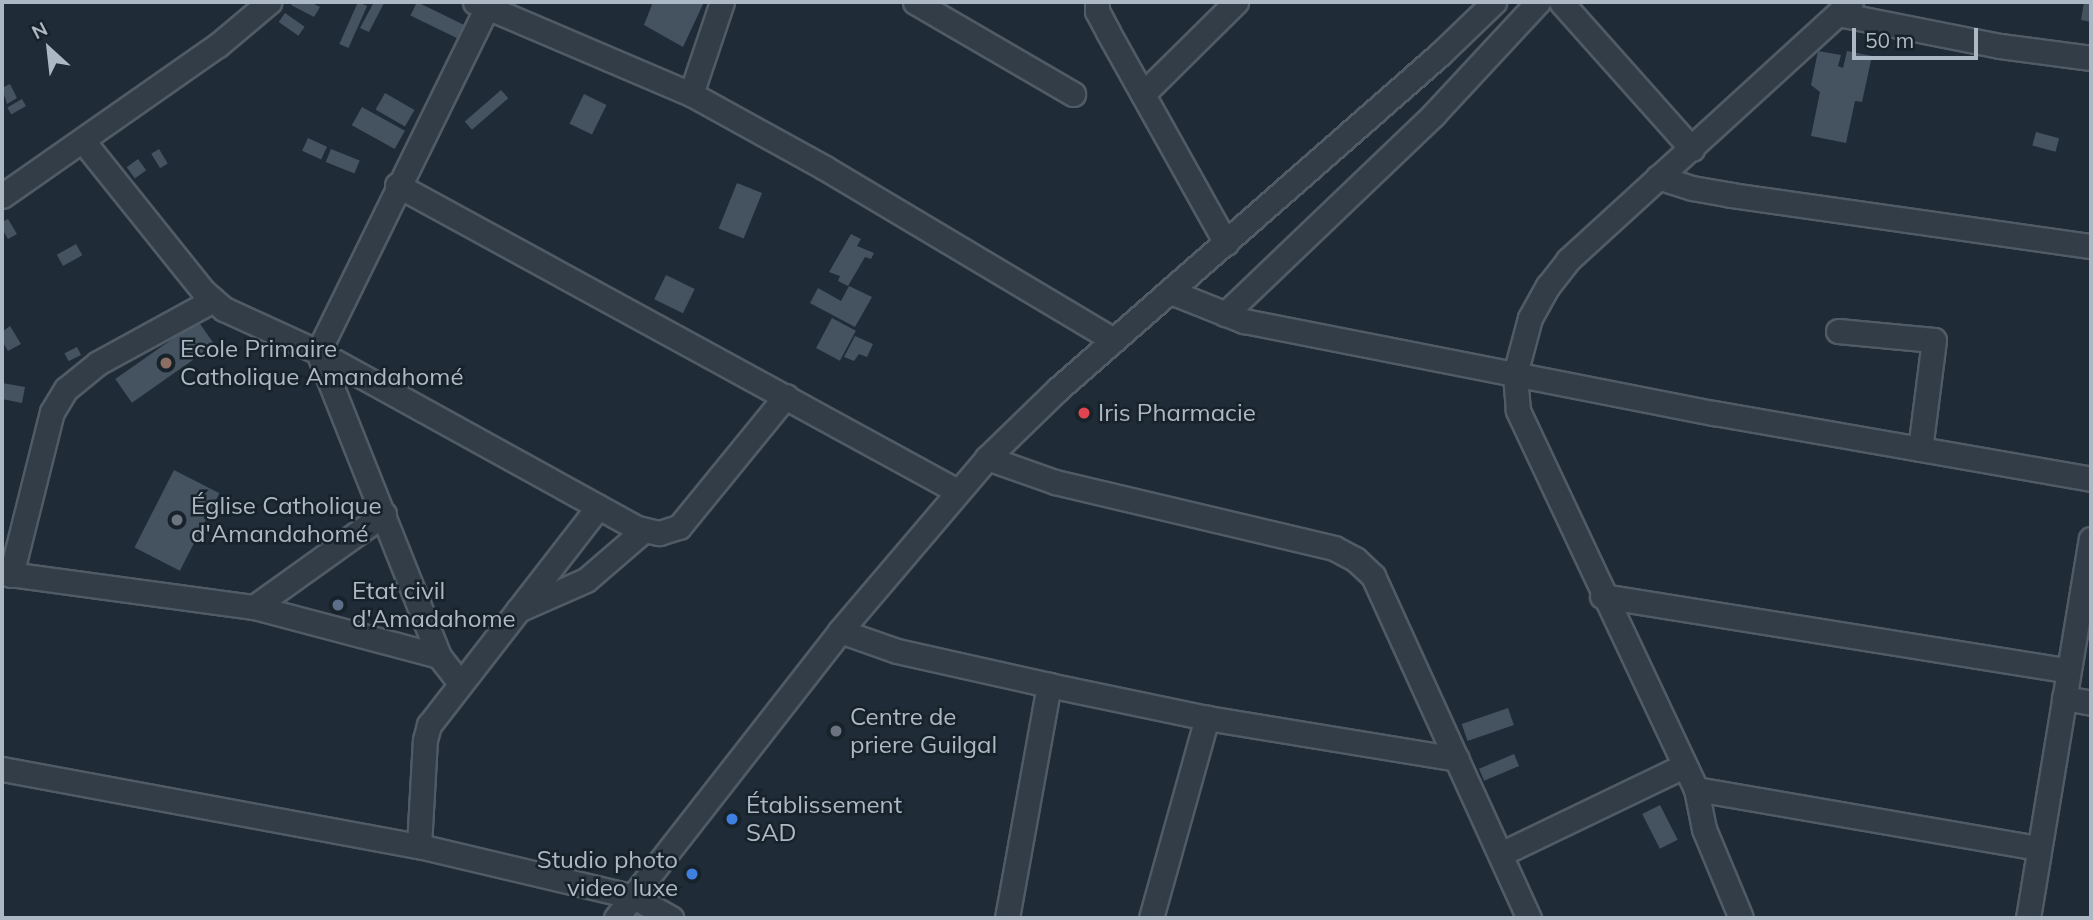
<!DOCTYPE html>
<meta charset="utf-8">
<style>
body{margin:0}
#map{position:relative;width:2093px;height:920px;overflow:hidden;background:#1f2b36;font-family:Mulish,sans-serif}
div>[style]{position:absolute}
.building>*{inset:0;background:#455360;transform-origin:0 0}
.roads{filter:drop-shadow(2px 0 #505b65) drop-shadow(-2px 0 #505b65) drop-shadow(0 2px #505b65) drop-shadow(0 -2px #505b65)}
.minor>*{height:23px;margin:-11.5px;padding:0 11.5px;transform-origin:11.5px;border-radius:11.5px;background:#323d47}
.dots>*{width:19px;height:19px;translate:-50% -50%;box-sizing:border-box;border:4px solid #18222b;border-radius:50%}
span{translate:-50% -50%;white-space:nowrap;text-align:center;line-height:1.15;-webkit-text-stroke:5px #18222b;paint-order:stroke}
.poi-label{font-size:24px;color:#acb8c4}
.left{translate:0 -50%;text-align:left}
.right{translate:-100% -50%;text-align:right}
.frame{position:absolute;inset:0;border:4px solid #acb8c4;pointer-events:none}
.north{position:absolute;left:14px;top:14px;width:70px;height:70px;-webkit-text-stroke:5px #18222b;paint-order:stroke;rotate:333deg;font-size:19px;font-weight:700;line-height:28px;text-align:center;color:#acb8c4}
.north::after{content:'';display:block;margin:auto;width:24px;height:32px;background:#acb8c4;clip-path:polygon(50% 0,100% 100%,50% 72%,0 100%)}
.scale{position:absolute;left:1852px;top:28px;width:126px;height:32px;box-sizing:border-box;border:4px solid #acb8c4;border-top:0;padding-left:9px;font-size:21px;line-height:24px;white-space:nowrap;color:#acb8c4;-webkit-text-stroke:5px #18222b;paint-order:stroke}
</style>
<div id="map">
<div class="building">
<i style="clip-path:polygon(293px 2px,310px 2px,320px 7px,314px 17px,291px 5px)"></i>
<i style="left:358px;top:2px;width:10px;height:46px;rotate:24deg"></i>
<i style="clip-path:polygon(374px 2px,384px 3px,369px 32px,360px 28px)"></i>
<i style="left:417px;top:2px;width:52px;height:15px;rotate:26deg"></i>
<i style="clip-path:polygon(653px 2px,704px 2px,683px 47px,644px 25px)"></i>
<i style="clip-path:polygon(2084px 2px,2091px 2px,2091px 22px,2081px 20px)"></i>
<i style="left:285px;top:13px;width:24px;height:11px;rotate:35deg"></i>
<i style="clip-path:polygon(1818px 51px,1841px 55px,1838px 66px,1843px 68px,1847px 51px,1872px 56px,1862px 102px,1855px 101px,1846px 143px,1811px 136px,1820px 92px,1811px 85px)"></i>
<i style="clip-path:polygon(10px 84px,17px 98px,7px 104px,2px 88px)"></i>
<i style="left:501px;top:90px;width:11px;height:48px;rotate:49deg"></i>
<i style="left:385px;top:93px;width:34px;height:19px;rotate:30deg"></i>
<i style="left:584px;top:94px;width:25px;height:33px;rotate:26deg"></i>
<i style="left:22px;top:99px;width:8px;height:17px;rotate:60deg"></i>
<i style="left:362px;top:107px;width:49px;height:21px;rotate:29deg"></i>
<i style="left:2036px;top:132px;width:24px;height:14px;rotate:15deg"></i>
<i style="left:308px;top:138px;width:21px;height:14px;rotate:25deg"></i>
<i style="left:159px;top:149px;width:17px;height:9px;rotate:59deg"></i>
<i style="left:331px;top:149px;width:31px;height:14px;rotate:22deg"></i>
<i style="left:138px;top:159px;width:14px;height:14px;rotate:54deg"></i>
<i style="left:737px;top:183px;width:27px;height:49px;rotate:22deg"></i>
<i style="clip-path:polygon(8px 219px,17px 234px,8px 239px,2px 229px,2px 222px)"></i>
<i style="clip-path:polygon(851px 234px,861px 239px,857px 246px,874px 253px,871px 259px,865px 257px,848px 286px,838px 281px,840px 276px,829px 272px)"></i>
<i style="left:76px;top:244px;width:13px;height:22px;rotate:61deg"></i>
<i style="left:666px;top:275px;width:32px;height:27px;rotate:26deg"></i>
<i style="clip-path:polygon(849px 286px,872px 297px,855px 327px,810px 303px,818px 288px,841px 301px)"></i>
<i style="left:832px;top:318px;width:27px;height:34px;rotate:28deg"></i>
<i style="left:198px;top:321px;width:29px;height:101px;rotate:55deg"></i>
<i style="clip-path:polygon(10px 326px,21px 344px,8px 351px,2px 341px,2px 332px)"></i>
<i style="clip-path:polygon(855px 336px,873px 344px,867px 357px,859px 354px,854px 361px,844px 357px)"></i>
<i style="left:77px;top:347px;width:9px;height:14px;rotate:63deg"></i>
<i style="clip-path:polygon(2px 383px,25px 387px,22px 403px,2px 399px)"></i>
<i style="left:174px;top:470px;width:51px;height:87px;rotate:27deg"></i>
<i style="left:1508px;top:708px;width:18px;height:49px;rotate:71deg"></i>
<i style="left:1514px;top:754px;width:13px;height:38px;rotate:67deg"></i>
<i style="left:1660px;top:805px;width:39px;height:20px;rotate:63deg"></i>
</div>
<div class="roads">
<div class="minor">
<i style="left:475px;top:2px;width:235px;rotate:23.1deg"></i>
<i style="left:691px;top:94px;width:153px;rotate:28.9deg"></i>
<i style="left:825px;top:168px;width:336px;rotate:30.8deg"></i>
<i style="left:915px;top:2px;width:183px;rotate:30.2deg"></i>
<i style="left:1097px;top:2px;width:9px;rotate:90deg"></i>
<i style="left:1097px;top:11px;width:24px;rotate:62deg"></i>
<i style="left:1108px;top:32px;width:242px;rotate:60.8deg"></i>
<i style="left:1561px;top:2px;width:197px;rotate:48.3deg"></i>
<i style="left:1838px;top:14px;width:165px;rotate:11.2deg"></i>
<i style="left:2000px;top:46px;width:92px;rotate:7.5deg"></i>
<i style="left:691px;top:94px;width:97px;rotate:-71.4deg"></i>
<i style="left:1143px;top:94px;width:131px;rotate:-44.7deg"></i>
<i style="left:83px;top:141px;width:192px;rotate:51.3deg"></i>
<i style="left:203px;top:291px;width:28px;rotate:41deg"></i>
<i style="left:224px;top:309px;width:103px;rotate:24.6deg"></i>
<i style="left:318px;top:352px;width:364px;rotate:28.9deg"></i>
<i style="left:637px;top:528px;width:23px;rotate:13deg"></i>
<i style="left:659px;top:533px;width:21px;rotate:-17deg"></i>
<i style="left:679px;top:527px;width:169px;rotate:-50.8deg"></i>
<i style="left:1658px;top:177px;width:36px;rotate:18deg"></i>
<i style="left:1692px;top:188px;width:40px;rotate:10deg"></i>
<i style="left:1731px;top:195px;width:364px;rotate:8.1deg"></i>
<i style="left:397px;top:185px;width:638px;rotate:28.65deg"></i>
<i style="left:2px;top:196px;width:264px;rotate:-35deg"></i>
<i style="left:218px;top:45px;width:67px;rotate:-40.1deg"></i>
<i style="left:1171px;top:292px;width:79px;rotate:21.7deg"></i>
<i style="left:1244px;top:321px;width:479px;rotate:11.1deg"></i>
<i style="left:1714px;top:413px;width:383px;rotate:9.9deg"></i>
<i style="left:1225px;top:314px;width:289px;rotate:-43.7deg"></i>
<i style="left:1434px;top:114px;width:153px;rotate:-47.1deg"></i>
<i style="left:1838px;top:331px;width:96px;rotate:5.4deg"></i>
<i style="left:1934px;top:340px;width:110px;rotate:97.3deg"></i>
<i style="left:987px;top:458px;width:72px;rotate:19.4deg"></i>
<i style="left:1055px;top:482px;width:287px;rotate:13.3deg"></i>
<i style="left:1334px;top:548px;width:24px;rotate:28deg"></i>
<i style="left:1355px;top:559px;width:25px;rotate:43deg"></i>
<i style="left:1373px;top:576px;width:376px;rotate:65.5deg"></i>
<i style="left:2px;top:573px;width:254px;rotate:7.7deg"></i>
<i style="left:254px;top:607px;width:191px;rotate:14.8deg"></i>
<i style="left:11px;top:575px;width:168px;rotate:-75.9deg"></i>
<i style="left:52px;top:412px;width:27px;rotate:-59deg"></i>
<i style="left:66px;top:389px;width:41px;rotate:-39.1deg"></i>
<i style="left:98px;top:363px;width:131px;rotate:-28.7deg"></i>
<i style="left:1602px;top:596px;width:472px;rotate:9.1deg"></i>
<i style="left:254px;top:607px;width:160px;rotate:-35.6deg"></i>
<i style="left:518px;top:610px;width:74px;rotate:-23.8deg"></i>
<i style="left:586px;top:580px;width:77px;rotate:-40.8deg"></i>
<i style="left:840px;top:631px;width:60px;rotate:19.3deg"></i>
<i style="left:897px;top:651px;width:156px;rotate:12.6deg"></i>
<i style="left:1049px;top:685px;width:161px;rotate:11.8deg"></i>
<i style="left:1207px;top:718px;width:253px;rotate:9.3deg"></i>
<i style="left:460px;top:683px;width:34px;rotate:-128deg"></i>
<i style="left:439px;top:656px;width:327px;rotate:-111.7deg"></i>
<i style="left:318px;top:352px;width:384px;rotate:-63.9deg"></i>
<i style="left:2064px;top:698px;width:27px;rotate:10deg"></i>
<i style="left:2px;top:769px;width:424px;rotate:10.5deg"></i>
<i style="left:419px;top:846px;width:221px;rotate:13.3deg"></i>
<i style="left:634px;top:897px;width:43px;rotate:29.6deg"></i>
<i style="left:1696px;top:789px;width:347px;rotate:9.8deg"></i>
<i style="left:419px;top:846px;width:106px;rotate:-86.8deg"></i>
<i style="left:425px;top:740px;width:16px;rotate:-75deg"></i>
<i style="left:429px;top:725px;width:276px;rotate:-52.2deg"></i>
<i style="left:1501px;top:854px;width:203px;rotate:-25.7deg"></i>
<i style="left:616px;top:918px;width:364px;rotate:-52deg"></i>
<i style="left:840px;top:631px;width:227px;rotate:-49.6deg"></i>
<i style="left:987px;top:458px;width:99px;rotate:-44.2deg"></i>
<i style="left:1058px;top:389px;width:508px;rotate:-41.25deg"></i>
<i style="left:1440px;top:54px;width:75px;rotate:-43.9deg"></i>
<i style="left:1007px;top:918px;width:237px;rotate:-79.8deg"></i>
<i style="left:1151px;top:918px;width:208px;rotate:-74.4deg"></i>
<i style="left:1741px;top:918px;width:96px;rotate:-112.6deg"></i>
<i style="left:1704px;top:829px;width:41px;rotate:-101.3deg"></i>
<i style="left:1696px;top:789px;width:419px;rotate:-115.2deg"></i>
<i style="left:1518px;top:410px;width:36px;rotate:-95deg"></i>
<i style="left:1515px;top:374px;width:58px;rotate:-75deg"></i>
<i style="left:1530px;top:318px;width:37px;rotate:-61deg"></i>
<i style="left:1548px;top:286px;width:33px;rotate:-52deg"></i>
<i style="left:1568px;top:260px;width:383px;rotate:-42.4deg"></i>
<i style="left:2028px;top:918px;width:384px;rotate:-80.6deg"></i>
</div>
</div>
<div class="dots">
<i style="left:166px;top:363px;background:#8d6e63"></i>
<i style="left:1084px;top:413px;background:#e0444e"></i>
<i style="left:177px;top:520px;background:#6b7280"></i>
<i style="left:338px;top:605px;background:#5c6f8a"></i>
<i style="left:836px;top:731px;background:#6b7280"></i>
<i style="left:732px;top:819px;background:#3f7fe0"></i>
<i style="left:692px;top:874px;background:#3f7fe0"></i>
</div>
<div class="poi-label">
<span class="left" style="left:180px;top:363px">Ecole Primaire<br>Catholique Amandahomé</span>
<span class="left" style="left:1098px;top:413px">Iris Pharmacie</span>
<span class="left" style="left:191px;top:520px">Église Catholique<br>d'Amandahomé</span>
<span class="left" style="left:352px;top:605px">Etat civil<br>d'Amadahome</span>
<span class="left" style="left:850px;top:731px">Centre de<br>priere Guilgal</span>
<span class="left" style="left:746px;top:819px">Établissement<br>SAD</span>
<span class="right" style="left:678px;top:874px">Studio photo<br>video luxe</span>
</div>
<div class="frame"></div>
<div class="north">N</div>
<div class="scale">50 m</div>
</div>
